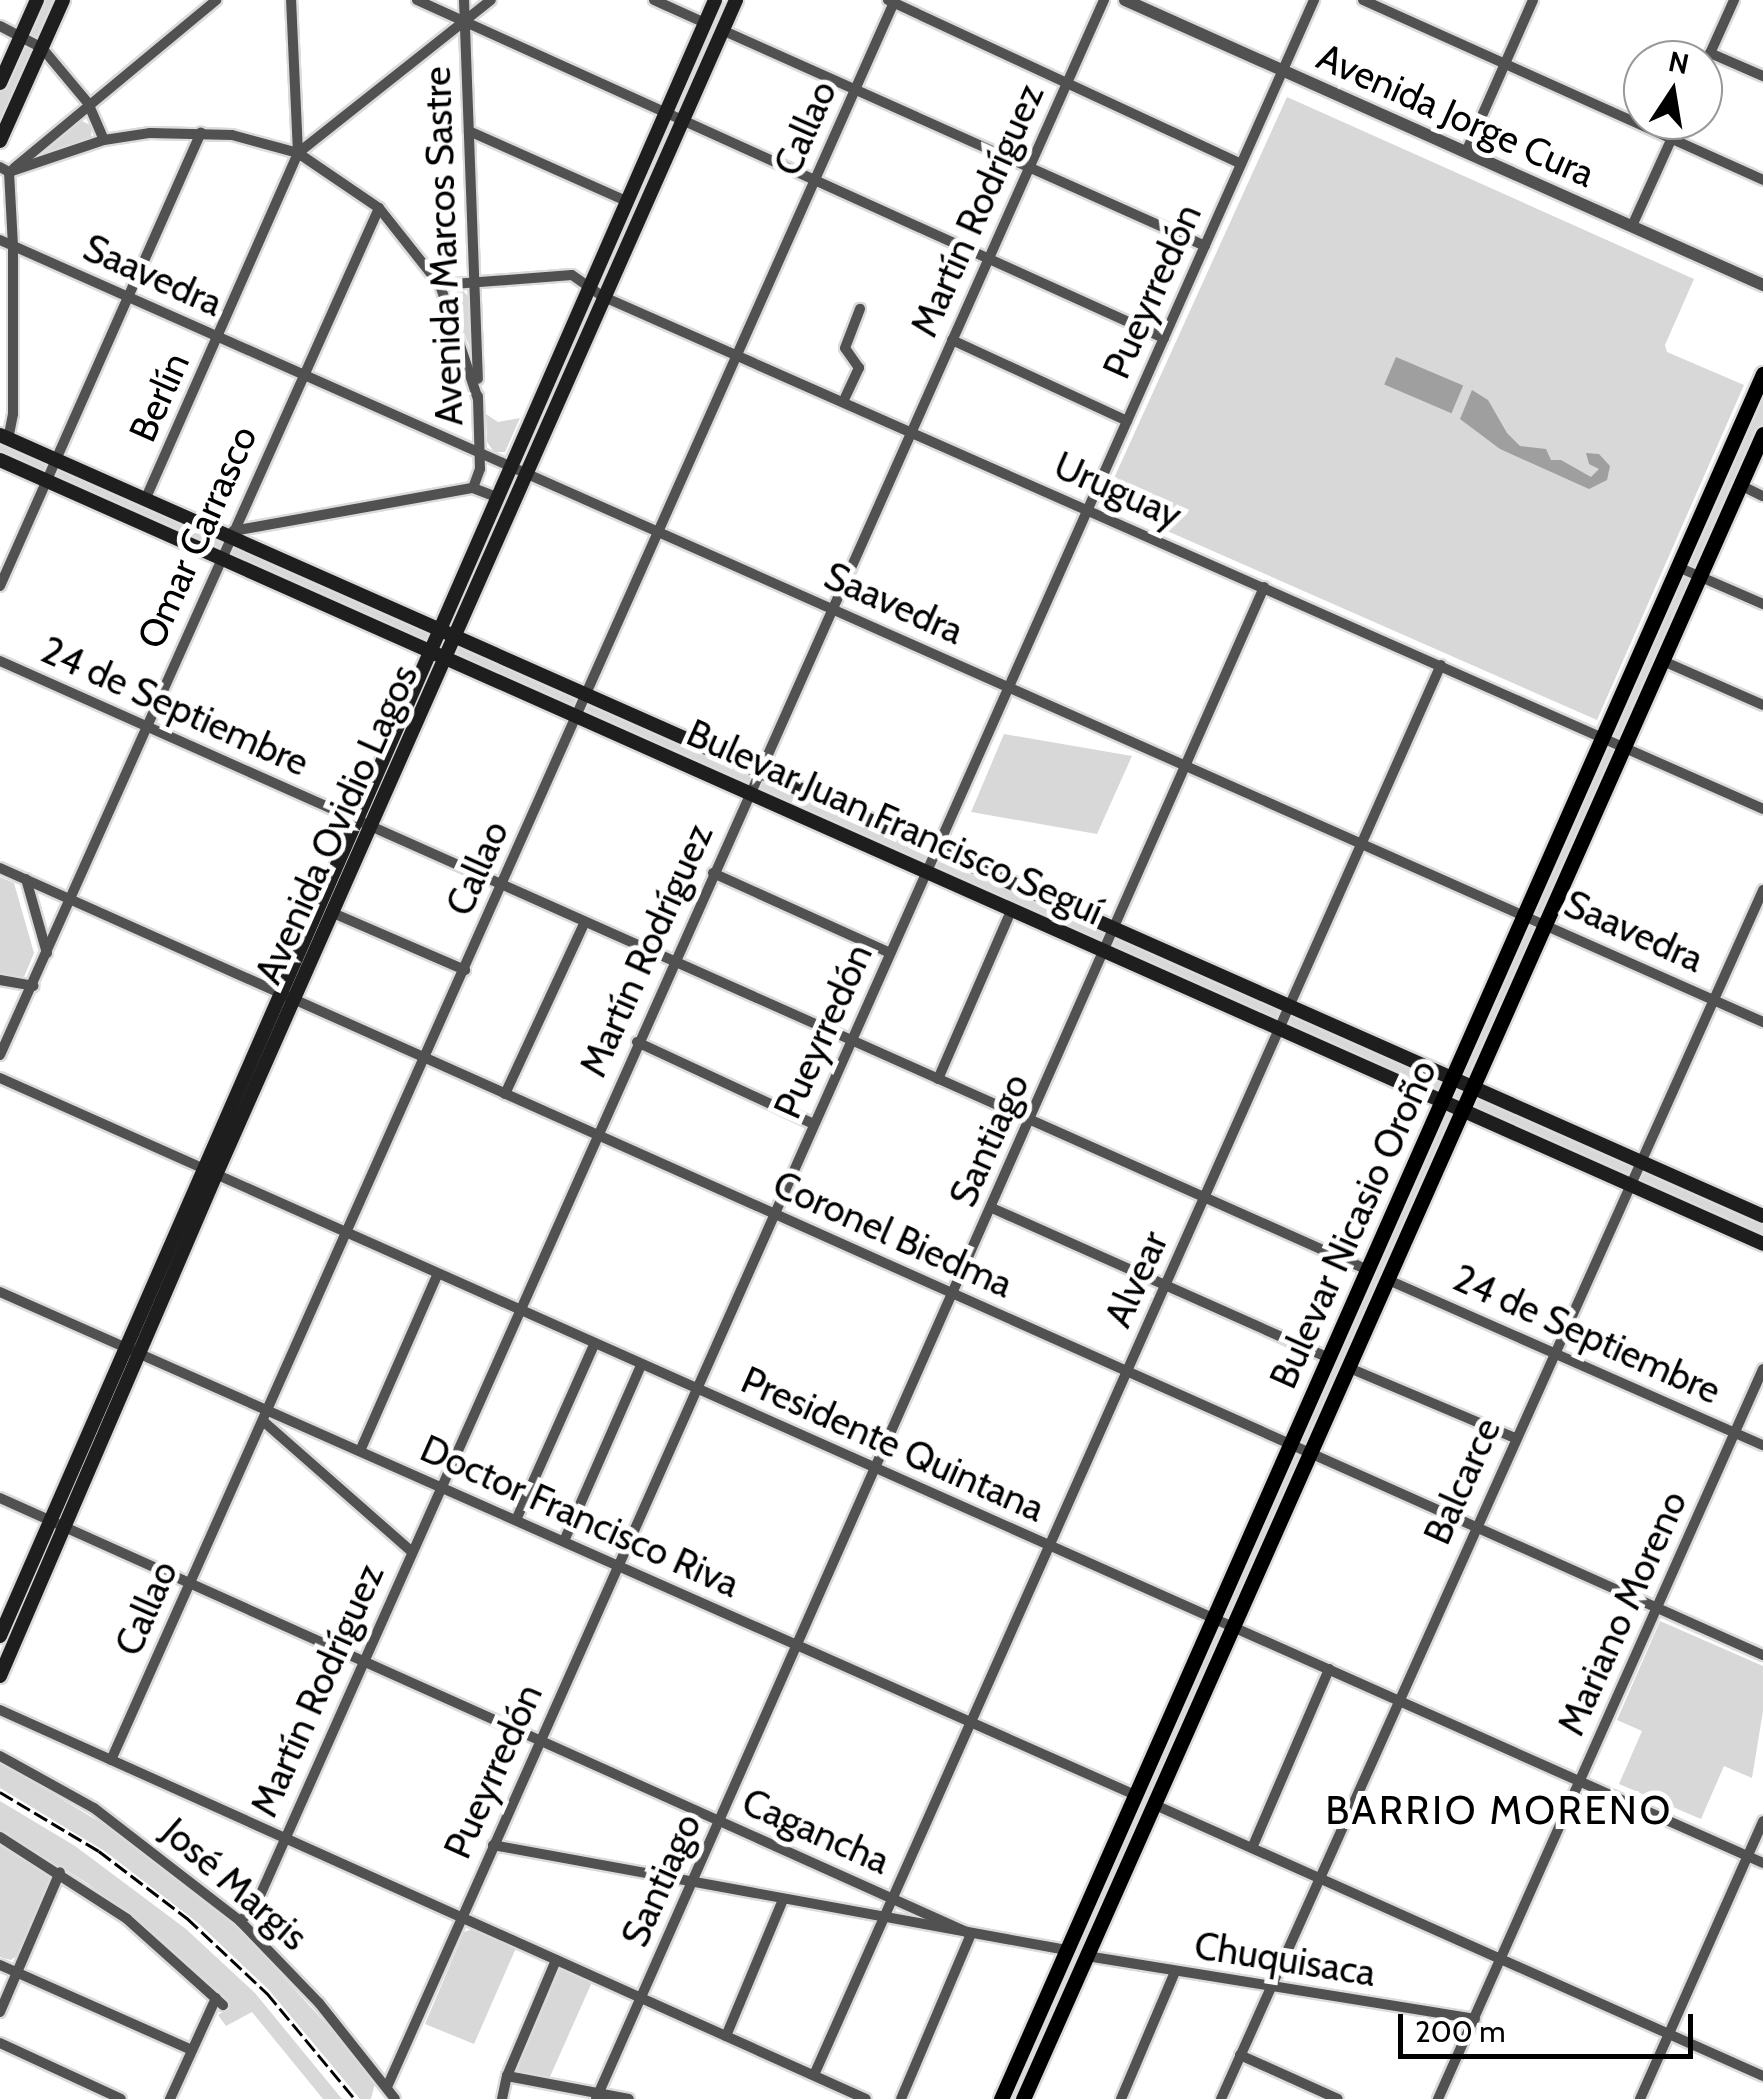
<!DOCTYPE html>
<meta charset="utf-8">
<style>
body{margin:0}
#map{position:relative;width:1763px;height:2099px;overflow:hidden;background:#fff;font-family:Cabin,sans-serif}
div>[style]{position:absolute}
.green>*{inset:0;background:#d8d8d8;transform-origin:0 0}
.water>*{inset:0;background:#9f9f9f;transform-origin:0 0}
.roads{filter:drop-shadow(2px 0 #dbdbdb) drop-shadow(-2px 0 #dbdbdb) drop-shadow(0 2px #dbdbdb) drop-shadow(0 -2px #dbdbdb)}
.minor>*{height:10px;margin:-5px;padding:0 5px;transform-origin:5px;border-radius:5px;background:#515151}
.tertiary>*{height:12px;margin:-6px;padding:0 6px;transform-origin:6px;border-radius:6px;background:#515151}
.secondary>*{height:14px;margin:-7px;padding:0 7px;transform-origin:7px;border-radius:7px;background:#1e1e1e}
.primary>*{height:15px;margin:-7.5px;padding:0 7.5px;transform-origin:7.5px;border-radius:7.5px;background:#000}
.rail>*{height:2.5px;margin-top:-1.25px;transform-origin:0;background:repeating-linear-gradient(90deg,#000 0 15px,transparent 0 20px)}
span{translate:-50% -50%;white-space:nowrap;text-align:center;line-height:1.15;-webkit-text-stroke:10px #fff;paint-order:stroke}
.street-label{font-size:38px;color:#000}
.neighbourhood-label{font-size:40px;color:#000;letter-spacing:2.5px}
.north{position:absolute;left:1623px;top:40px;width:100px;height:100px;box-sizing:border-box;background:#fff;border:2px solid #999;border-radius:50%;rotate:12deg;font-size:28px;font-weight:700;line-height:40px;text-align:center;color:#000}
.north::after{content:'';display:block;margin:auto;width:35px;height:45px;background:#000;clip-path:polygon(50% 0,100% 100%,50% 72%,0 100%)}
.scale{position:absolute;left:1398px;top:2014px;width:295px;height:45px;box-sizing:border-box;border:5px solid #000;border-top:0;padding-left:12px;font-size:30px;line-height:35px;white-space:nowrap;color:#000;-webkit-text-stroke:8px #fff;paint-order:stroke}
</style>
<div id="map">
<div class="green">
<i style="clip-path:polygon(37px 0,63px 0,0 141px,0 83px)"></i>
<i style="clip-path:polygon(1287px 97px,1694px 279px,1665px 345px,1667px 352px,1744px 385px,1597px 720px,1108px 505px,1105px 498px)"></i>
<i style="clip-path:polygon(80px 120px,92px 126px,91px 138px,38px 159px)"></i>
<i style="clip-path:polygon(461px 289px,469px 297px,471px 350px,449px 297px)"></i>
<i style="clip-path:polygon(1763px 374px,1763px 434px,1472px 1087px,1763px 1216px,1763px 1244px,1462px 1110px,1023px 2099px,1001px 2099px,1443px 1101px,0 460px,0 435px,1452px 1079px)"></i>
<i style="clip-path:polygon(486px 414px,498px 422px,520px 418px,505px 452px,494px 452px,487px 442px)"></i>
<i style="clip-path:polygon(1004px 734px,1132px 756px,1097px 834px,971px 812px)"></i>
<i style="clip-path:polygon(0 877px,14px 883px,34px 953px,24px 977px,0 973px)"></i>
<i style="clip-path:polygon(1660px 1621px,1763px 1666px,1763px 1711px,1752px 1778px,1724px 1766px,1701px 1819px,1619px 1784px,1642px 1731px,1617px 1720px)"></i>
<i style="clip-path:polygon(0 1762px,123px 1836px,236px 1925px,358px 2059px,375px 2083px,371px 2099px,360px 2099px,269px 1990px,198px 1923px,106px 1852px,0 1788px)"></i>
<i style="clip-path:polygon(0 1801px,75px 1846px,186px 1929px,255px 1993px,342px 2099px,323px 2099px,252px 2012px,226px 2026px,218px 2015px,228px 2009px,228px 2003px,166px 1944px,87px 1883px,0 1830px)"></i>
<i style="clip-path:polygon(0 1843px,46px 1869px,51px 1878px,18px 1955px,11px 1960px,0 1957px)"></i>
<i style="clip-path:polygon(472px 1929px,516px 1948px,474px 2044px,425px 2024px,464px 1932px)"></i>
<i style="left:560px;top:1968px;width:35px;height:111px;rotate:24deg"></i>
</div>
<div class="water">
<i style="left:1396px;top:357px;width:73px;height:30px;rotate:23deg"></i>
<i style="clip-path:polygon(1472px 390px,1488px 400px,1507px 433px,1520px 446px,1546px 449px,1551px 460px,1561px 460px,1591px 477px,1599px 469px,1589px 464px,1586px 453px,1599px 454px,1610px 466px,1607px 480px,1589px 489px,1500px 449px,1460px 419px)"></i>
</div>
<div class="roads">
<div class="minor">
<i style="left:417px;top:0;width:820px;rotate:24.35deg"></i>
<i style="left:464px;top:0;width:379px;rotate:87.9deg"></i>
<i style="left:654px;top:0;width:56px;rotate:24.3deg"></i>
<i style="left:888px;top:0;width:389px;rotate:24.9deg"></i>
<i style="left:1363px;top:0;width:439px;rotate:24.2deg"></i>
<i style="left:0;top:26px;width:47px;rotate:27.6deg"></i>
<i style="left:42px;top:48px;width:72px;rotate:50.1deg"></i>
<i style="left:88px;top:103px;width:40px;rotate:66.6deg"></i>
<i style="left:722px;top:30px;width:529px;rotate:24.09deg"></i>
<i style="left:1710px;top:53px;width:58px;rotate:23.5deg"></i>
<i style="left:1703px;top:69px;width:76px;rotate:-65.8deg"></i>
<i style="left:469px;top:131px;width:172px;rotate:24deg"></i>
<i style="left:1466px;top:152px;width:166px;rotate:-66.2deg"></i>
<i style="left:298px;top:153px;width:246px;rotate:-38.4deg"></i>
<i style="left:0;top:167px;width:10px;rotate:29deg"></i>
<i style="left:9px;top:172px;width:73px;rotate:86.9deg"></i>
<i style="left:13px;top:245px;width:169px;rotate:90deg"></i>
<i style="left:13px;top:414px;width:25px;rotate:101deg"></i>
<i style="left:14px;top:168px;width:263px;rotate:-39.7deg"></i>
<i style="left:9px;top:172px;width:100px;rotate:-18.6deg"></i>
<i style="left:104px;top:140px;width:47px;rotate:-8.7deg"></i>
<i style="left:150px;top:133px;width:82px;rotate:1.4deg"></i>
<i style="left:232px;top:135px;width:68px;rotate:15.3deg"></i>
<i style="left:298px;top:153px;width:98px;rotate:34.2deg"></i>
<i style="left:379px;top:208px;width:98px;rotate:51.6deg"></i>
<i style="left:440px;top:285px;width:120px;rotate:71.6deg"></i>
<i style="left:1632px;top:226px;width:116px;rotate:-65.6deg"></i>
<i style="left:0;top:240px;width:1929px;rotate:23.92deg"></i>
<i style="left:440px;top:285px;width:132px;rotate:-4.3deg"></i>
<i style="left:572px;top:275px;width:39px;rotate:35deg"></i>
<i style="left:604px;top:297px;width:1267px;rotate:23.83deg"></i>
<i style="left:952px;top:340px;width:193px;rotate:24.8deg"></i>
<i style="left:843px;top:402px;width:38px;rotate:-65deg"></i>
<i style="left:859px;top:368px;width:24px;rotate:-125deg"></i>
<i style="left:845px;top:348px;width:42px;rotate:-69deg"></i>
<i style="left:1740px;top:485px;width:25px;rotate:26deg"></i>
<i style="left:473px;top:488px;width:20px;rotate:-70deg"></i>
<i style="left:480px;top:469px;width:73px;rotate:-91.6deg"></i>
<i style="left:145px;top:500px;width:379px;rotate:-66.2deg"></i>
<i style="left:298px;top:153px;width:153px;rotate:-92.6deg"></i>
<i style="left:233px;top:531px;width:244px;rotate:-10.2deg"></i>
<i style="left:473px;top:488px;width:25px;rotate:21deg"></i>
<i style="left:1678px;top:567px;width:93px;rotate:23.5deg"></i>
<i style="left:0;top:586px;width:496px;rotate:-66.1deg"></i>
<i style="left:0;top:661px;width:1497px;rotate:24deg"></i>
<i style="left:1663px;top:661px;width:109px;rotate:23.7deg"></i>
<i style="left:0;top:868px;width:1931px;rotate:24.06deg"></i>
<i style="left:713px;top:873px;width:194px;rotate:24.3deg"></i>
<i style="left:26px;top:879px;width:77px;rotate:74.2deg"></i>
<i style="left:333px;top:913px;width:144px;rotate:23.4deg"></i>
<i style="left:0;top:980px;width:34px;rotate:10deg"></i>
<i style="left:637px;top:1042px;width:195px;rotate:24.9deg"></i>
<i style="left:0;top:1055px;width:928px;rotate:-65.89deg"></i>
<i style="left:0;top:1078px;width:1930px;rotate:24deg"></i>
<i style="left:938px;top:1079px;width:185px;rotate:-66.5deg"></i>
<i style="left:505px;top:1094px;width:190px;rotate:-65.1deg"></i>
<i style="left:992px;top:1208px;width:369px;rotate:24deg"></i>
<i style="left:1386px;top:1279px;width:412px;rotate:23.8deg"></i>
<i style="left:0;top:1292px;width:1241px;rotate:23.9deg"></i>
<i style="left:1347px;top:1367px;width:182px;rotate:22.9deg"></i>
<i style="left:263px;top:1421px;width:197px;rotate:41.3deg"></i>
<i style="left:360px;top:1451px;width:191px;rotate:-66.3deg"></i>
<i style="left:0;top:1498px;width:1064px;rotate:24.18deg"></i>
<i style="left:971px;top:1934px;width:179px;rotate:113deg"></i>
<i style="left:516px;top:1520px;width:192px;rotate:-66deg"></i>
<i style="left:564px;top:1541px;width:191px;rotate:-66.3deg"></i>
<i style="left:0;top:1710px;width:949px;rotate:24.19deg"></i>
<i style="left:0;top:1756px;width:107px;rotate:29deg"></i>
<i style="left:94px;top:1808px;width:185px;rotate:37.7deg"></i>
<i style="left:240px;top:1921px;width:114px;rotate:46.1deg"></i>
<i style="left:319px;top:2003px;width:122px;rotate:51.6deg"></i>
<i style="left:111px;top:1760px;width:1927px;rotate:-65.99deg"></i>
<i style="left:1153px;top:1804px;width:668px;rotate:24.03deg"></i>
<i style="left:0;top:1837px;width:151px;rotate:32.8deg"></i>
<i style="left:127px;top:1919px;width:129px;rotate:41.9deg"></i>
<i style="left:493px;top:1845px;width:583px;rotate:10.38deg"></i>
<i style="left:1252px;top:1848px;width:195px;rotate:-66.7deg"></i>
<i style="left:240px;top:1921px;width:18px;rotate:-41deg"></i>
<i style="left:254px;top:1909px;width:2090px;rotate:-66deg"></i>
<i style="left:1087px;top:1956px;width:393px;rotate:9.2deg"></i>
<i style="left:0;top:1965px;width:210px;rotate:23.9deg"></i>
<i style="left:0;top:2012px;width:152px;rotate:-66.8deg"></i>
<i style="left:726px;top:2036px;width:147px;rotate:-67.3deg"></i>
<i style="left:0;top:2043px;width:133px;rotate:24.8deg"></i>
<i style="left:1240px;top:2055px;width:107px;rotate:24.2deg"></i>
<i style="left:814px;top:2075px;width:1543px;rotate:-66.03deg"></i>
<i style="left:507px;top:2076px;width:124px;rotate:10.7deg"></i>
<i style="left:387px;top:2087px;width:2284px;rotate:-66.05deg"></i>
<i style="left:170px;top:2099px;width:111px;rotate:-65.5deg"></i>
<i style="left:502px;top:2099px;width:24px;rotate:-78deg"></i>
<i style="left:507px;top:2076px;width:126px;rotate:-67.1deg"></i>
<i style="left:596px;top:2099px;width:1653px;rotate:-66.16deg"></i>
<i style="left:1121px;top:2099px;width:138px;rotate:-67deg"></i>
<i style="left:1221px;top:2099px;width:1325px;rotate:-65.85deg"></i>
<i style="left:1438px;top:2099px;width:799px;rotate:-66deg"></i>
<i style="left:1640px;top:2099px;width:304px;rotate:-66.1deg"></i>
</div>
<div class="tertiary">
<i style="left:1125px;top:0;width:699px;rotate:24.07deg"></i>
</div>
<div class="secondary">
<i style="left:0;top:83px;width:91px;rotate:-66deg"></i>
<i style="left:0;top:141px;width:154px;rotate:-65.9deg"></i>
<i style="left:0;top:435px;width:1928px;rotate:23.89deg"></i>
<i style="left:0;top:460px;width:1929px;rotate:23.97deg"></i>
<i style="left:0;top:1636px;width:1785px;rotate:-66.39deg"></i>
<i style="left:0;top:1676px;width:543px;rotate:-66.69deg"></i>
<i style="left:215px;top:1177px;width:1287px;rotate:-66.12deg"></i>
</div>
<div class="primary">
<i style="left:1001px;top:2099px;width:1886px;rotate:-66.17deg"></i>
<i style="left:1023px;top:2099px;width:1822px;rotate:-66.04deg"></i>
</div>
</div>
<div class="rail">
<i style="left:0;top:1792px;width:115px;rotate:30.8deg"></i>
<i style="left:99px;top:1851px;width:111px;rotate:37.3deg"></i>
<i style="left:187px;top:1918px;width:110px;rotate:43.2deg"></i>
<i style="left:267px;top:1993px;width:138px;rotate:50.3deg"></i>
</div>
<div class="street-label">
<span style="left:1456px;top:115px;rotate:24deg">Avenida Jorge Cura</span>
<span style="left:805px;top:128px;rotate:-66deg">Callao</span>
<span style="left:977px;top:210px;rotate:-66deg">Martín Rodríguez</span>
<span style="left:443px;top:246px;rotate:-92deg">Avenida Marcos Sastre</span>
<span style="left:153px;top:275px;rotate:24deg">Saavedra</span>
<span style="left:1152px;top:291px;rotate:-66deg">Pueyrredón</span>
<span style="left:159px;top:397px;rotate:-66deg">Berlín</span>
<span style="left:1118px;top:490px;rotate:24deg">Uruguay</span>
<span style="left:197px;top:537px;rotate:-66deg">Omar Carrasco</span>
<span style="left:894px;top:603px;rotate:24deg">Saavedra</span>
<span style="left:175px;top:706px;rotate:24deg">24 de Septiembre</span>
<span style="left:895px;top:822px;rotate:24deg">Bulevar Juan Francisco Seguí</span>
<span style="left:336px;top:824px;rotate:-66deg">Avenida Ovidio Lagos</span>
<span style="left:477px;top:868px;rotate:-66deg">Callao</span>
<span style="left:1634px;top:931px;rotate:24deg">Saavedra</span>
<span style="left:646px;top:950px;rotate:-66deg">Martín Rodríguez</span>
<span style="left:823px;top:1031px;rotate:-66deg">Pueyrredón</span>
<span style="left:989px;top:1140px;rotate:-66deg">Santiago</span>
<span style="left:1353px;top:1224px;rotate:-66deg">Bulevar Nicasio Oroño</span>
<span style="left:893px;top:1234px;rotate:24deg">Coronel Biedma</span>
<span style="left:1136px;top:1279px;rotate:-66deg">Alvear</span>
<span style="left:1587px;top:1334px;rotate:24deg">24 de Septiembre</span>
<span style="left:893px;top:1444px;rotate:24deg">Presidente Quintana</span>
<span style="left:1462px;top:1481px;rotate:-66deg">Balcarce</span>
<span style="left:580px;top:1516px;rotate:24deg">Doctor Francisco Riva</span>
<span style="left:146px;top:1608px;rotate:-66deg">Callao</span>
<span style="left:1622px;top:1613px;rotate:-66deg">Mariano Moreno</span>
<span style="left:317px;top:1690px;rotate:-66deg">Martín Rodríguez</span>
<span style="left:493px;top:1771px;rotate:-66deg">Pueyrredón</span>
<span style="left:816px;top:1831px;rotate:24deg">Cagancha</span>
<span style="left:661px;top:1880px;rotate:-66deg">Santiago</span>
<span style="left:235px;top:1884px;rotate:41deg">José Margis</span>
<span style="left:1285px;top:1959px;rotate:9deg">Chuquisaca</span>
</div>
<div class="neighbourhood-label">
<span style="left:1499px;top:1810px">BARRIO MORENO</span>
</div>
<div class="north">N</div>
<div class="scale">200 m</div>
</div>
